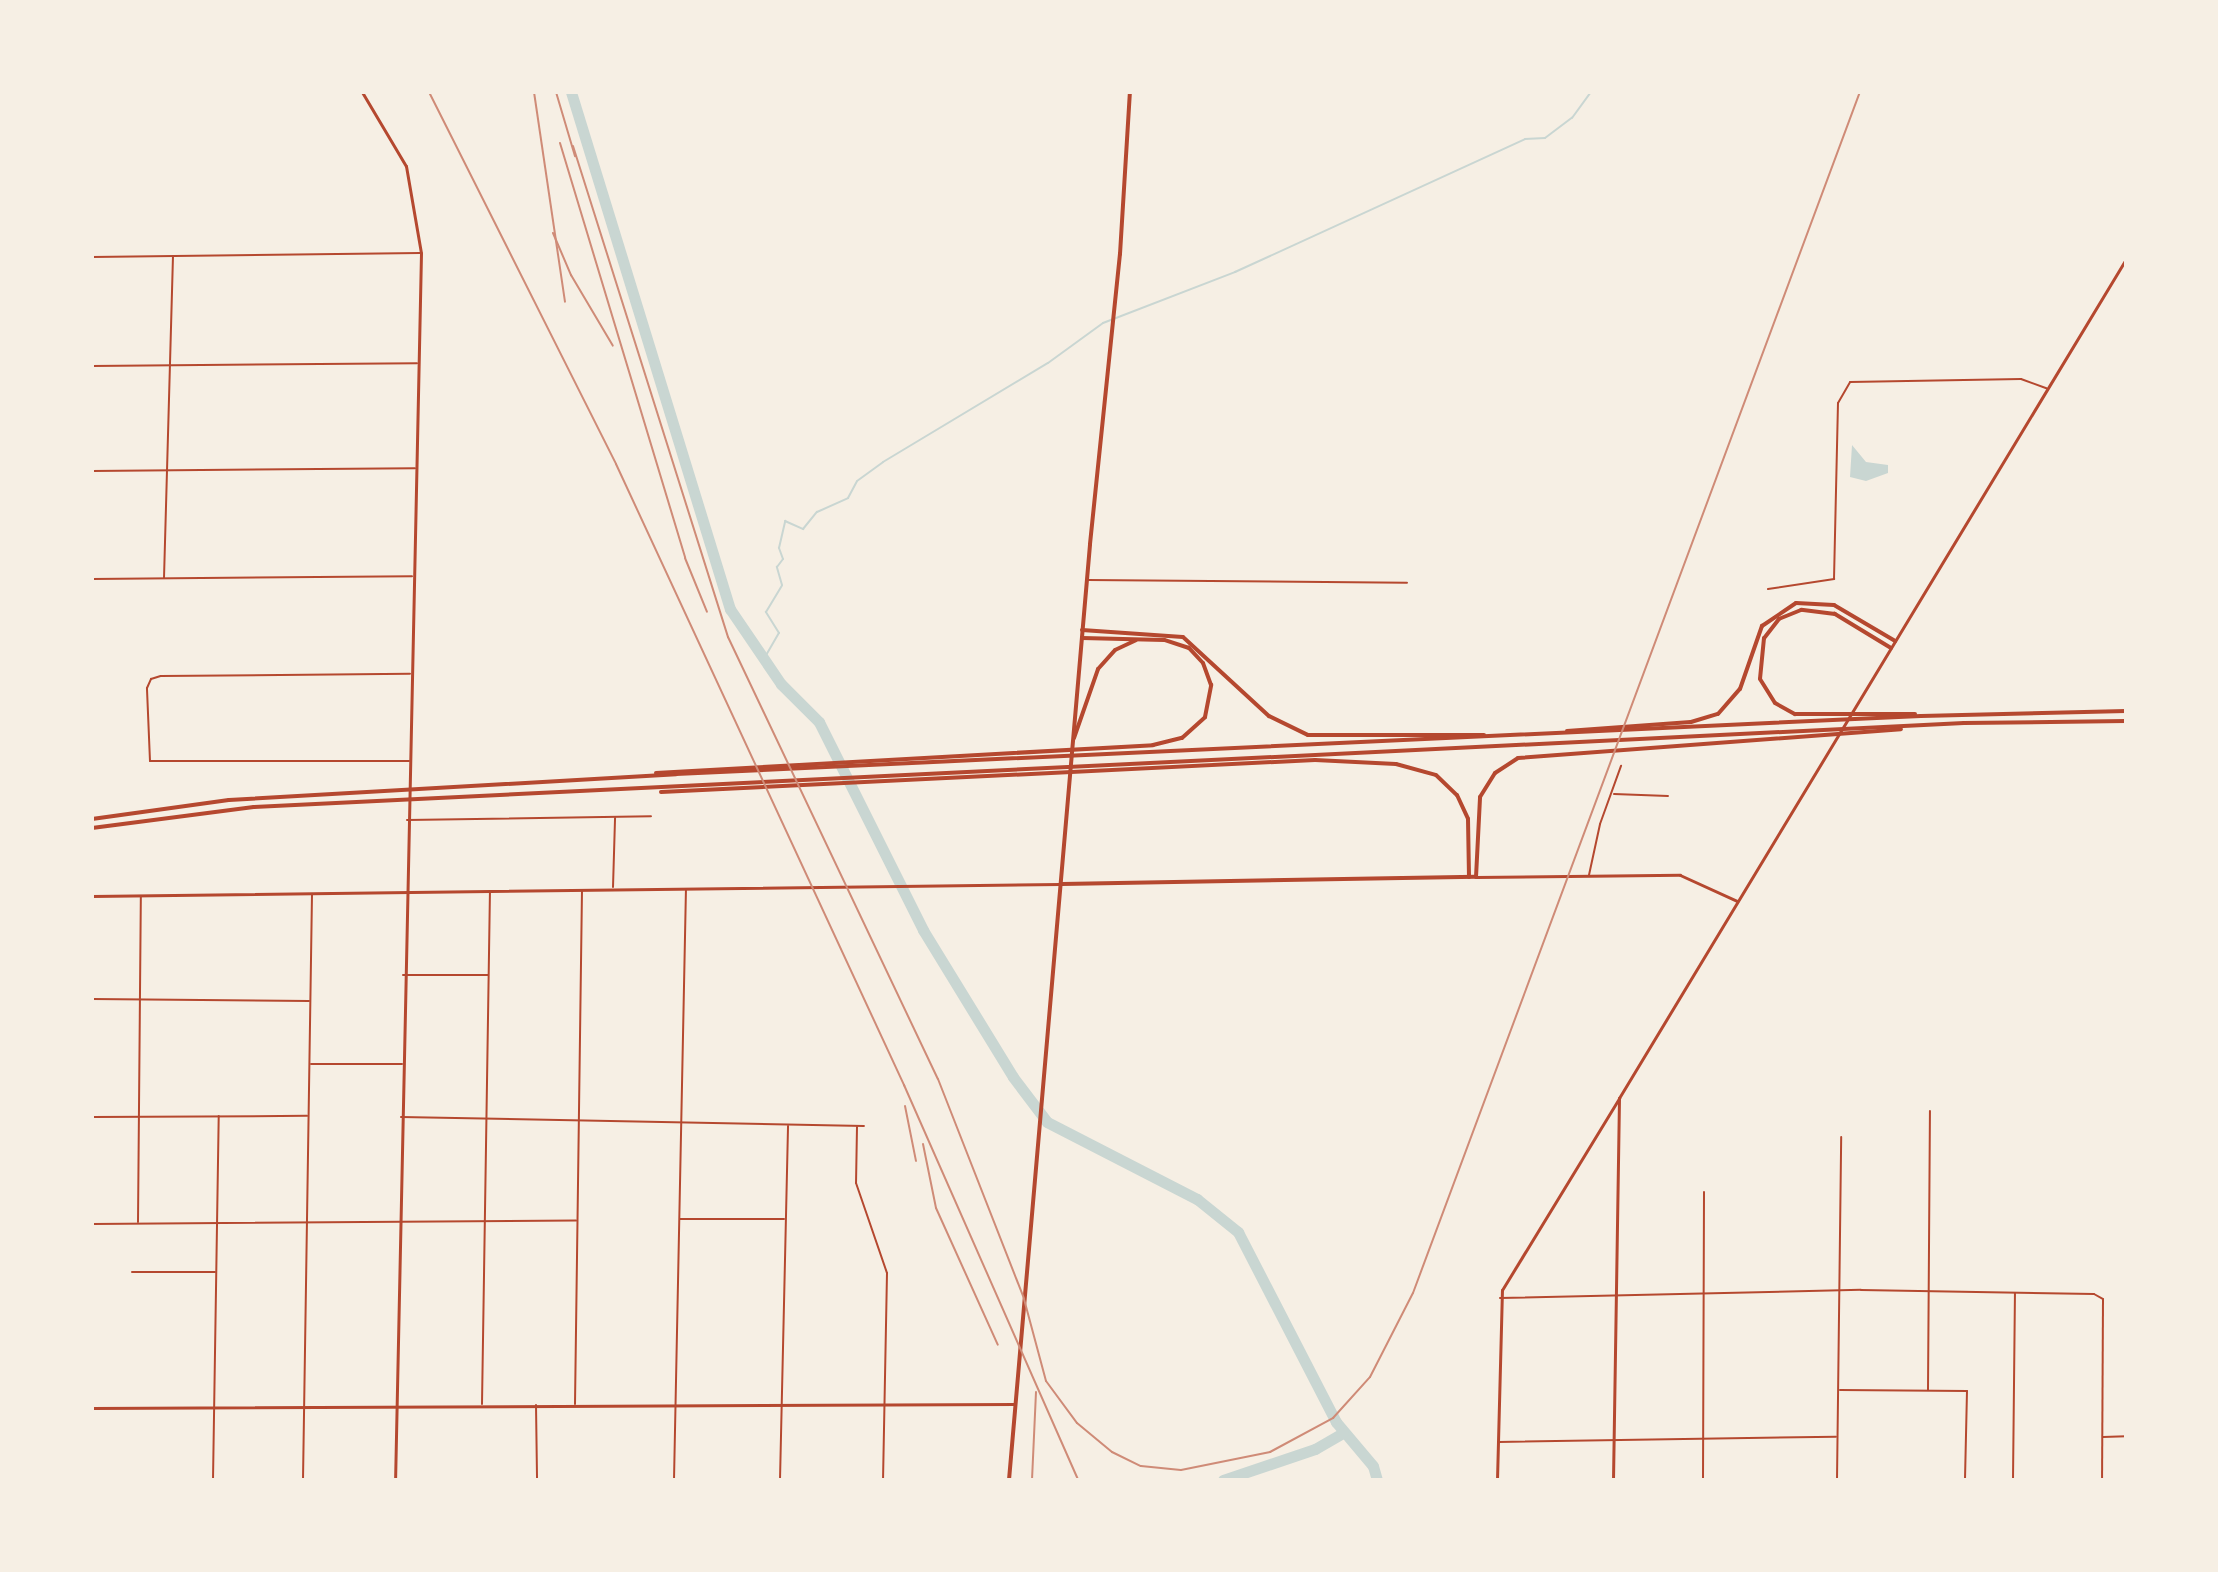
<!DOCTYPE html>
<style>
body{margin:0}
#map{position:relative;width:2218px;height:1572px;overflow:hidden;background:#f6efe4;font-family:Montserrat,sans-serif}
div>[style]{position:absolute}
.water>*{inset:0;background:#c9d6d2}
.stream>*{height:2px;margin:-1px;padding:0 1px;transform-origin:1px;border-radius:1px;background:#c9d6d2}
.river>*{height:11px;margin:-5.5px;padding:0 5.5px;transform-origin:5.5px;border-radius:5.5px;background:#c9d6d2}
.minor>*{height:2px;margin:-1px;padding:0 1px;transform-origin:1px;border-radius:1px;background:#b5482f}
.tertiary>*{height:3px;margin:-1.5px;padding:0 1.5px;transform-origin:1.5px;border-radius:1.5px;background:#b5482f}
.secondary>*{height:3px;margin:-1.5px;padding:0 1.5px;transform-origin:1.5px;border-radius:1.5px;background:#b5482f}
.primary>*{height:4px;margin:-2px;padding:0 2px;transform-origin:2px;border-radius:2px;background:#b5482f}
.trunk>*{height:4px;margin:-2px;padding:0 2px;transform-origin:2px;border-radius:2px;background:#b5482f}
.motorway>*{height:4px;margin:-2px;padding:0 2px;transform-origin:2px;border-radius:2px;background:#b5482f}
.rail>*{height:2px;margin:-1px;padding:0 1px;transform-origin:1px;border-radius:1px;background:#cf8b77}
span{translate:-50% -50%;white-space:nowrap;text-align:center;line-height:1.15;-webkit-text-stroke:7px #f6efe4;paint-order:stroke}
.frame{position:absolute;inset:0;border:94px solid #f6efe4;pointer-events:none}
</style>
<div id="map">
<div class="water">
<i style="clip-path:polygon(1852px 445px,1866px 462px,1888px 465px,1888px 473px,1866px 481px,1850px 477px)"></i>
</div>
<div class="stream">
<i style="left:765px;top:657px;width:28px;rotate:-60deg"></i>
<i style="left:779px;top:633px;width:25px;rotate:-122deg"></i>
<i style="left:766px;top:612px;width:31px;rotate:-59deg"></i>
<i style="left:782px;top:585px;width:19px;rotate:-106deg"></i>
<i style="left:777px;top:567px;width:10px;rotate:-53deg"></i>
<i style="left:783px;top:559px;width:12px;rotate:-110deg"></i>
<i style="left:779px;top:548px;width:28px;rotate:-77deg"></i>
<i style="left:785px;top:521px;width:20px;rotate:24deg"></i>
<i style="left:803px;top:529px;width:22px;rotate:-51deg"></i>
<i style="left:817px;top:512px;width:34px;rotate:-24deg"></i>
<i style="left:848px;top:498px;width:19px;rotate:-62deg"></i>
<i style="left:857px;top:481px;width:32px;rotate:-36deg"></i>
<i style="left:883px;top:462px;width:192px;rotate:-31deg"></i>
<i style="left:1048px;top:363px;width:68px;rotate:-36deg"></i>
<i style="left:1103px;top:323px;width:142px;rotate:-21.1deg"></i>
<i style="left:1235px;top:272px;width:319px;rotate:-24.6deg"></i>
<i style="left:1525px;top:139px;width:20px;rotate:-3deg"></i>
<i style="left:1545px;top:138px;width:34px;rotate:-37deg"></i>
<i style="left:1572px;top:118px;width:32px;rotate:-54deg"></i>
</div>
<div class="river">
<i style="left:571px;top:92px;width:541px;rotate:72.91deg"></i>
<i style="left:730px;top:609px;width:91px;rotate:55.8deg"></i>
<i style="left:781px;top:684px;width:54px;rotate:45deg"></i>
<i style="left:819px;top:722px;width:233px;rotate:63.4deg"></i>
<i style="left:923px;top:930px;width:172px;rotate:58.5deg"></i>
<i style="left:1013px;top:1077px;width:56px;rotate:52.9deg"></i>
<i style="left:1047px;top:1122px;width:169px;rotate:27.2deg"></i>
<i style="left:1197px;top:1199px;width:53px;rotate:38.8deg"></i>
<i style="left:1238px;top:1232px;width:214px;rotate:62.7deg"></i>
<i style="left:1336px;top:1422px;width:57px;rotate:49.9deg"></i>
<i style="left:1373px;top:1466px;width:15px;rotate:74deg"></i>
<i style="left:1223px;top:1480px;width:97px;rotate:-18.6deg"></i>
<i style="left:1315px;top:1449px;width:32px;rotate:-30deg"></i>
</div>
<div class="minor">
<i style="left:92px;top:257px;width:328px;rotate:-0.7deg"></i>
<i style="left:92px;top:366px;width:325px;rotate:-0.5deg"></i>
<i style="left:92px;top:471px;width:323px;rotate:-0.5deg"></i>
<i style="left:164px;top:578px;width:322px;rotate:-88.4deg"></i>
<i style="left:92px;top:579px;width:320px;rotate:-0.5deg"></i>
<i style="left:1088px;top:580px;width:319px;rotate:0.5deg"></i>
<i style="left:1768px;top:589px;width:67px;rotate:-8.6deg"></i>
<i style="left:1834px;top:579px;width:176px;rotate:-88.7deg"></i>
<i style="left:1838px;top:403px;width:24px;rotate:-60deg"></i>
<i style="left:1850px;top:382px;width:171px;rotate:-1deg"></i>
<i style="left:2021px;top:379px;width:27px;rotate:20deg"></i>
<i style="left:409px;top:761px;width:259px;rotate:180deg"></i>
<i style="left:150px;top:761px;width:73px;rotate:-92.4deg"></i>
<i style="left:147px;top:688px;width:10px;rotate:-66deg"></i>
<i style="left:151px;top:679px;width:10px;rotate:-17deg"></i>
<i style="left:161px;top:676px;width:249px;rotate:-0.5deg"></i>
<i style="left:1614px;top:794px;width:54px;rotate:2.1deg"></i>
<i style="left:407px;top:820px;width:244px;rotate:-0.9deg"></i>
<i style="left:1589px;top:875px;width:52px;rotate:-77.8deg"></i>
<i style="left:1600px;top:824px;width:62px;rotate:-70.1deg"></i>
<i style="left:613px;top:887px;width:69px;rotate:-88.3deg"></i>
<i style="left:403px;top:975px;width:85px"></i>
<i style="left:92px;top:999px;width:217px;rotate:0.5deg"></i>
<i style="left:311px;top:1064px;width:91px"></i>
<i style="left:92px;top:1117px;width:215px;rotate:-0.3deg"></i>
<i style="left:401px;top:1117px;width:463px;rotate:1.1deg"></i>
<i style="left:857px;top:1127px;width:56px;rotate:91deg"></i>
<i style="left:856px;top:1183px;width:95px;rotate:71deg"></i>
<i style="left:887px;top:1273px;width:207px;rotate:91.1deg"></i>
<i style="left:680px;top:1219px;width:104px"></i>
<i style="left:138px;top:1222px;width:326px;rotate:-89.5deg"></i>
<i style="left:92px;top:1224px;width:484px;rotate:-0.4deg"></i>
<i style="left:132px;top:1272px;width:83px"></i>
<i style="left:1500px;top:1298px;width:361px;rotate:-1.3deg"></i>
<i style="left:1861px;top:1290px;width:233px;rotate:1deg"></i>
<i style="left:2094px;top:1294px;width:10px;rotate:29deg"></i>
<i style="left:2103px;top:1299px;width:181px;rotate:90.3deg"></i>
<i style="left:1840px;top:1390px;width:127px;rotate:0.5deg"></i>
<i style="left:1967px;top:1391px;width:89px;rotate:91.3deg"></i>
<i style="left:1928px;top:1390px;width:279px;rotate:-89.6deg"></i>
<i style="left:482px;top:1404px;width:513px;rotate:-89.11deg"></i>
<i style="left:575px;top:1404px;width:514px;rotate:-89.22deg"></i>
<i style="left:536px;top:1405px;width:75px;rotate:89.2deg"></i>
<i style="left:2103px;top:1437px;width:23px;rotate:-2deg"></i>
<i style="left:1499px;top:1442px;width:337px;rotate:-0.9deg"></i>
<i style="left:213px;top:1480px;width:364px;rotate:-89.1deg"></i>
<i style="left:303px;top:1480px;width:585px;rotate:-89.12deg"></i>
<i style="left:674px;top:1480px;width:591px;rotate:-88.84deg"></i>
<i style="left:780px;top:1480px;width:354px;rotate:-88.7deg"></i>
<i style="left:1703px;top:1480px;width:288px;rotate:-89.8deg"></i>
<i style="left:1837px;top:1480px;width:343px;rotate:-89.3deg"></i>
<i style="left:2013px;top:1480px;width:187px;rotate:-89.4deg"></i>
</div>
<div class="tertiary">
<i style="left:362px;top:92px;width:86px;rotate:59.3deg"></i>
<i style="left:406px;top:166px;width:88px;rotate:80.2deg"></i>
<i style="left:421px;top:253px;width:1227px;rotate:91.21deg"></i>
<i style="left:92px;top:896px;width:968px;rotate:-0.71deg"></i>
<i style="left:92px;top:1408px;width:923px;rotate:-0.25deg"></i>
<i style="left:1497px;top:1480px;width:190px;rotate:-88.5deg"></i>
<i style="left:1502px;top:1290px;width:225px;rotate:-58.6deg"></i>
</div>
<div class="secondary">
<i style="left:1476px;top:877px;width:204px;rotate:-0.6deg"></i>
<i style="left:1680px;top:875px;width:63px;rotate:24.5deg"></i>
<i style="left:1613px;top:1480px;width:382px;rotate:-89.1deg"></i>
<i style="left:1619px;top:1098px;width:980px;rotate:-58.86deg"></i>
</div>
<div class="primary">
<i style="left:1062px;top:884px;width:414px;rotate:-1deg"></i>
</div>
<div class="trunk">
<i style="left:1009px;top:1480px;width:939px;rotate:-85.05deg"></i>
<i style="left:1090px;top:544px;width:292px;rotate:-84.1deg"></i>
<i style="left:1120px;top:254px;width:162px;rotate:-86.5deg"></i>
</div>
<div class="motorway">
<i style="left:1082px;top:630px;width:101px;rotate:4deg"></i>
<i style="left:1183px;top:637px;width:117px;rotate:42.6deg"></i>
<i style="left:1269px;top:716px;width:43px;rotate:26deg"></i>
<i style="left:1308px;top:735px;width:176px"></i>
<i style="left:1891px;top:648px;width:66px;rotate:-148.7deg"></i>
<i style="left:1835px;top:614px;width:34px;rotate:-173deg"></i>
<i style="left:1801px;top:610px;width:24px;rotate:158deg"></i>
<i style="left:1779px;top:619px;width:24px;rotate:128deg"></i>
<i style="left:1764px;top:638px;width:41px;rotate:95.6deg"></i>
<i style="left:1760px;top:679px;width:28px;rotate:58deg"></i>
<i style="left:1775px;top:703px;width:23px;rotate:29deg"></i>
<i style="left:1795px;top:714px;width:120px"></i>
<i style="left:1567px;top:731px;width:124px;rotate:-4.2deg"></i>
<i style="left:1691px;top:722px;width:28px;rotate:-17deg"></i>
<i style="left:1718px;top:714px;width:33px;rotate:-49deg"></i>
<i style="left:1740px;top:689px;width:67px;rotate:-70.8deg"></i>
<i style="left:1762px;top:626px;width:41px;rotate:-34.1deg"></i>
<i style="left:1796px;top:603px;width:38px;rotate:3deg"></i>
<i style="left:1834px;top:605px;width:71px;rotate:30.5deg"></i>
<i style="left:1074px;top:738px;width:73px;rotate:-70.8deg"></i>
<i style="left:1098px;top:669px;width:25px;rotate:-48deg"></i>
<i style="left:1115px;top:650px;width:23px;rotate:-25deg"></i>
<i style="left:656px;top:773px;width:498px;rotate:-3.2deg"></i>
<i style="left:1153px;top:745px;width:30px;rotate:-14deg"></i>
<i style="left:1182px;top:738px;width:31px;rotate:-42deg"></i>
<i style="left:1205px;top:717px;width:33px;rotate:-79deg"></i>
<i style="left:1211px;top:685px;width:23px;rotate:-110deg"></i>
<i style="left:1203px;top:663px;width:21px;rotate:-133deg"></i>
<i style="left:1189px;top:648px;width:26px;rotate:-162deg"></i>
<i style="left:1164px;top:640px;width:82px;rotate:-178.6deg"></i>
<i style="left:661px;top:792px;width:655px;rotate:-2.8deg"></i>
<i style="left:1315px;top:760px;width:81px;rotate:2.8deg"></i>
<i style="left:1396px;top:764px;width:41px;rotate:15.4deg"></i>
<i style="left:1436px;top:775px;width:29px;rotate:44deg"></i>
<i style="left:1457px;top:795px;width:26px;rotate:65deg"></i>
<i style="left:1468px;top:819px;width:58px;rotate:89deg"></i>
<i style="left:92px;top:819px;width:138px;rotate:-7.9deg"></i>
<i style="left:229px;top:800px;width:448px;rotate:-3.3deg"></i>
<i style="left:676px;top:774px;width:1246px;rotate:-2.67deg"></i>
<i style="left:1921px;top:716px;width:205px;rotate:-1.4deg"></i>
<i style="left:92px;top:828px;width:163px;rotate:-7.4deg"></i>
<i style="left:254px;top:807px;width:1712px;rotate:-2.81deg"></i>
<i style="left:1964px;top:723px;width:162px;rotate:-0.7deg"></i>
<i style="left:1476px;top:877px;width:80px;rotate:-87.1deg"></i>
<i style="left:1480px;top:797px;width:28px;rotate:-58deg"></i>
<i style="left:1495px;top:773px;width:27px;rotate:-33deg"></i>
<i style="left:1518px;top:758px;width:384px;rotate:-4.3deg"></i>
</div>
<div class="rail">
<i style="left:429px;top:92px;width:416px;rotate:63.3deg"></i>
<i style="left:616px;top:464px;width:685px;rotate:65.12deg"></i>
<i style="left:904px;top:1085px;width:432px;rotate:66.2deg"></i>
<i style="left:534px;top:92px;width:212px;rotate:81.6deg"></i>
<i style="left:556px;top:92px;width:67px;rotate:73.5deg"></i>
<i style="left:560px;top:143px;width:433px;rotate:73.2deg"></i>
<i style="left:685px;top:558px;width:58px;rotate:67.8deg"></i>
<i style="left:573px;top:146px;width:515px;rotate:72.48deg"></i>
<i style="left:728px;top:637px;width:489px;rotate:64.6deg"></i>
<i style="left:938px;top:1079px;width:236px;rotate:68.6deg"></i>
<i style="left:1024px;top:1299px;width:85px;rotate:75deg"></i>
<i style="left:1046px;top:1381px;width:52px;rotate:53.6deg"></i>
<i style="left:1077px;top:1423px;width:45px;rotate:39.6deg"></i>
<i style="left:1112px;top:1452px;width:32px;rotate:26deg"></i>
<i style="left:1141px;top:1466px;width:40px;rotate:5.7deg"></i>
<i style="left:1181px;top:1470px;width:91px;rotate:-11.4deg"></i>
<i style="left:1270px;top:1452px;width:72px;rotate:-28.4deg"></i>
<i style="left:1333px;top:1418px;width:55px;rotate:-47.9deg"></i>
<i style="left:1370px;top:1377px;width:94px;rotate:-62.9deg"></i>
<i style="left:1413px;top:1293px;width:1281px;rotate:-69.59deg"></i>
<i style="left:553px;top:233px;width:46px;rotate:66.8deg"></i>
<i style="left:571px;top:275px;width:82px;rotate:59.4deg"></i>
<i style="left:905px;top:1106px;width:56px;rotate:78.7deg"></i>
<i style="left:923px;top:1144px;width:65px;rotate:78.5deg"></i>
<i style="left:936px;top:1208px;width:150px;rotate:65.7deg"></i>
<i style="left:1032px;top:1480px;width:88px;rotate:-87.4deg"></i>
</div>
<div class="frame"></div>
</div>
